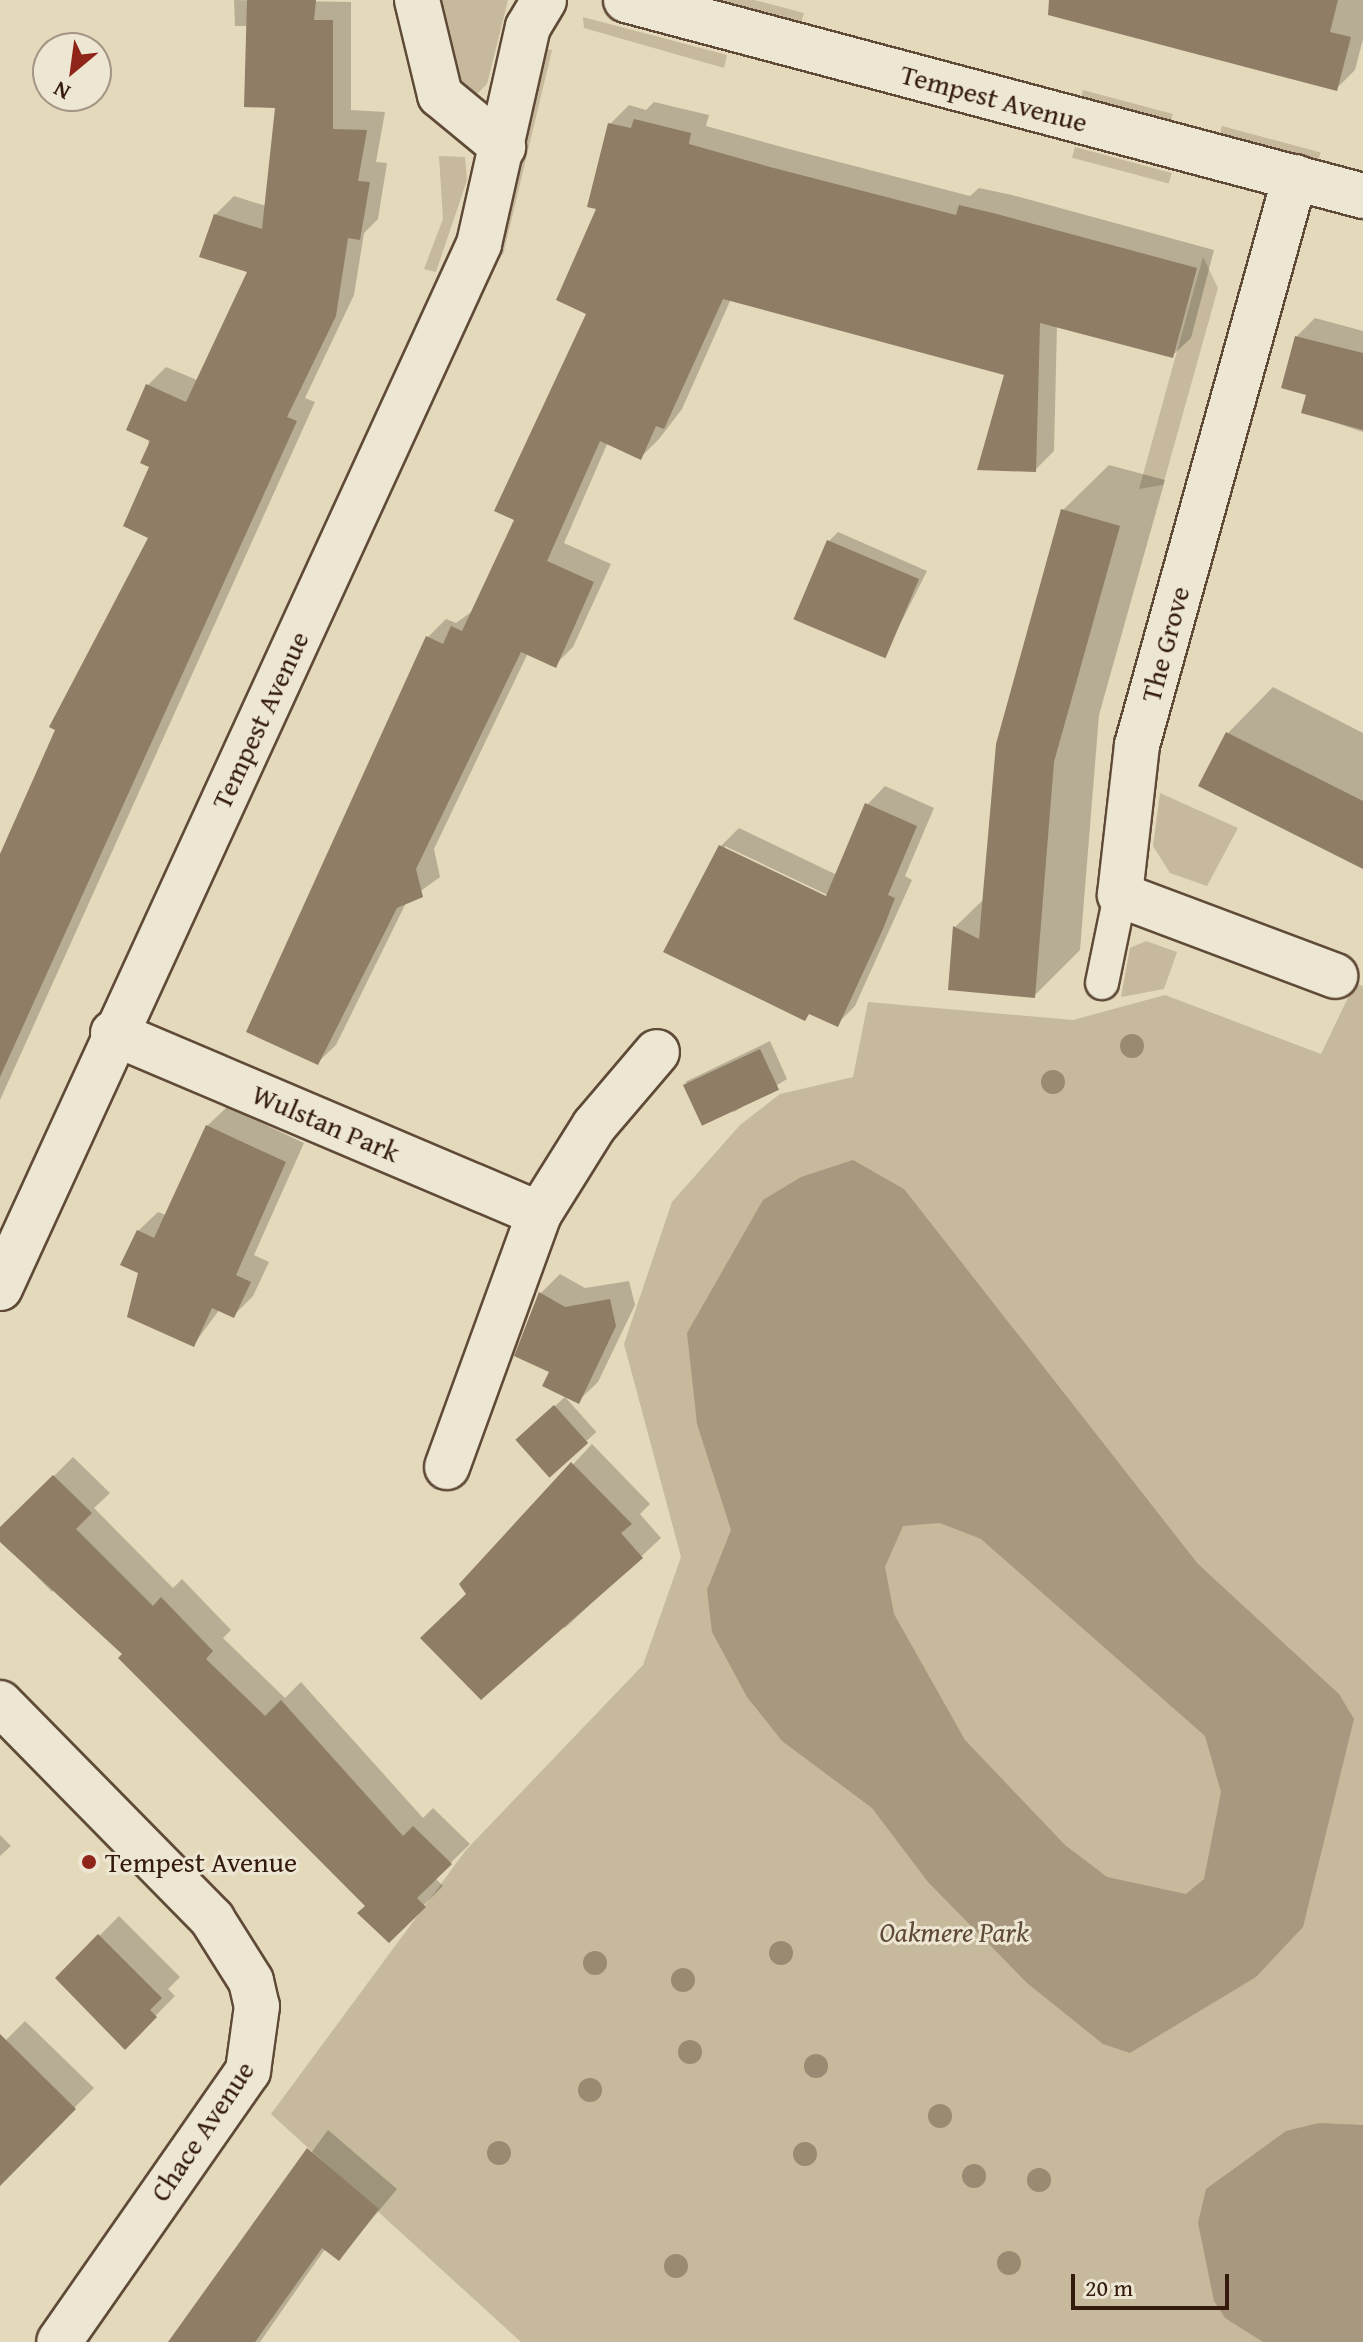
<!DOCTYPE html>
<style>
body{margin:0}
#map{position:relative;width:1363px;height:2342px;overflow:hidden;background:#e4d9ba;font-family:"Gentium Book Plus",serif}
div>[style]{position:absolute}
.green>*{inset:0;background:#c6b99c;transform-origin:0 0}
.water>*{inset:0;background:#a8987f}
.shadow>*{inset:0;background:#0003;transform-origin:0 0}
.building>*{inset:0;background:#8f7d66;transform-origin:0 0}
.roads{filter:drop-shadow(2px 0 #5f4a38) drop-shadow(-2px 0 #5f4a38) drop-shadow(0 2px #5f4a38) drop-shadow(0 -2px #5f4a38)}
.service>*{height:32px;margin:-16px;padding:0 16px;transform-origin:16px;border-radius:16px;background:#ede6d2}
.minor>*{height:44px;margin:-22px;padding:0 22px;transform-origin:22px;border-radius:22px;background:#ede6d2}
.trees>*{width:24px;height:24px;margin:-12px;border-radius:50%;background:#9b8a72}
.dots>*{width:22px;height:22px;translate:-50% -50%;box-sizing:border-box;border:4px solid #ede6d2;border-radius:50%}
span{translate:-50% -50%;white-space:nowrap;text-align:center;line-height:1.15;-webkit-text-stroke:6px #ede6d2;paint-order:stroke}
.street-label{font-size:28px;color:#331a0c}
.poi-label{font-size:28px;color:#331a0c}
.left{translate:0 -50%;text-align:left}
.park-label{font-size:28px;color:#5f4a37;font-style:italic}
.north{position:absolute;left:32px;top:32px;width:80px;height:80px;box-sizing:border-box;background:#ede6d2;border:2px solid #a39483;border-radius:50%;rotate:209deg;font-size:22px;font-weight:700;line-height:32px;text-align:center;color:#331a0c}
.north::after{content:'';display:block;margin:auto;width:28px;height:36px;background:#8f2418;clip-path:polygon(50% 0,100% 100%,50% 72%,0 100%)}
.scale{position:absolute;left:1071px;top:2274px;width:158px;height:36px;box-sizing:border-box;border:4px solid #331a0c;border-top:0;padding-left:10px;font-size:24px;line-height:28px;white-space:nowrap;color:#331a0c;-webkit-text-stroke:6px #ede6d2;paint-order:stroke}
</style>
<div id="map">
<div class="green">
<i style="clip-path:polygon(428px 0,508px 0,487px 84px,477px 94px,463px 94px)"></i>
<i style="clip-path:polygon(710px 0,754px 0,804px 13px,800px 26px)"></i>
<i style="clip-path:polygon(583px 17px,727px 55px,724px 68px,584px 28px)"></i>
<i style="clip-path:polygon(540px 48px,552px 50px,503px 255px,496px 246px)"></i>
<i style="left:1083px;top:90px;width:93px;height:12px;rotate:15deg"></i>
<i style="left:1222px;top:126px;width:102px;height:13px;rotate:15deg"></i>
<i style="left:1075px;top:147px;width:100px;height:11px;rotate:15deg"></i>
<i style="clip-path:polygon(439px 156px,465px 157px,467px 180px,436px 272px,424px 269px,443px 219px)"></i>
<i style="clip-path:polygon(1203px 257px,1218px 288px,1163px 485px,1139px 489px)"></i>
<i style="clip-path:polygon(1160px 793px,1238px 828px,1207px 886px,1170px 873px,1153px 846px)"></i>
<i style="clip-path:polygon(1146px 941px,1177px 952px,1164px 989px,1121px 997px,1130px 948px)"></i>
<i style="clip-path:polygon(1355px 983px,1363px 986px,1363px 2342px,521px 2342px,271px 2114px,466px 1850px,643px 1665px,681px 1557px,624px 1344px,672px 1202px,740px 1125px,780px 1094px,853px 1077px,868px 1002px,1073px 1020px,1165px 995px,1321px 1054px)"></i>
</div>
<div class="water">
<i style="clip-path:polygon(evenodd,853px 1160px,904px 1189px,1198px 1564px,1339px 1694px,1354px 1719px,1303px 1927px,1256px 1977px,1130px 2053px,1103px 2044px,1027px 1983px,928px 1882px,872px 1808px,782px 1741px,747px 1697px,712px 1632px,707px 1590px,731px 1530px,697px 1424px,687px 1333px,763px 1200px,801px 1177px,853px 1160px,940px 1523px,981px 1539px,1205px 1736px,1221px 1792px,1204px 1879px,1186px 1894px,1107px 1877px,1065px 1845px,965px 1740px,894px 1614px,885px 1567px,903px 1526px,940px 1523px)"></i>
<i style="clip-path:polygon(1319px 2123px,1363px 2125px,1363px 2342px,1263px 2342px,1225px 2318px,1214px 2301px,1198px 2223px,1206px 2189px,1286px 2131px)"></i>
</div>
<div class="shadow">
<i style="clip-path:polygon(234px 0,351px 2px,351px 110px,385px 112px,376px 162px,387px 163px,378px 219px,364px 233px,354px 295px,305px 398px,315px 402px,0 1100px,0 874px,151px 537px,147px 386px,166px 367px,197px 380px,250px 271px,215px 215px,234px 196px,266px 206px,278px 106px,248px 26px,235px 26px)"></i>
<i style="clip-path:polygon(1056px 0,1363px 0,1363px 39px,1355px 70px,1336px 89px)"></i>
<i style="clip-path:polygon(654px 102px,709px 115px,706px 126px,789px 149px,970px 196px,979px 188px,1012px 195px,1214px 250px,1191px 338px,1172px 356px,1057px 326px,1054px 451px,1035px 470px,1007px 374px,731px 299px,682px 409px,659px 439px,641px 457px,608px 442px,564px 543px,611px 564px,573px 647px,555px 665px,528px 653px,434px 849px,440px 877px,407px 901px,336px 1045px,317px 1063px,428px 637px,446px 619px,456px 623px,474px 610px,517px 519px,588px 313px,610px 124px,629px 105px,646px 110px)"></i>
<i style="clip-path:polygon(1315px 318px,1363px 331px,1363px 432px,1303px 412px,1308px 393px,1296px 337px)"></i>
<i style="clip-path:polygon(1109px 465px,1165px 480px,1099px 715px,1080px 950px,1034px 996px,950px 988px,955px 927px,985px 898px,1063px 510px)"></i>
<i style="clip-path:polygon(838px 532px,927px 571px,884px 656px,828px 542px)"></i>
<i style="clip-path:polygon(1273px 687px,1363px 733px,1363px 867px,1228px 733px)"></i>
<i style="clip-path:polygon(evenodd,885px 786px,934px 808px,905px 876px,912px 880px,855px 1006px,837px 1024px,811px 1012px,805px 1018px,721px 846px,739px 828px,837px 875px,867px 805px,885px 786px,725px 846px,836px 899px,834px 902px,725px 850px,725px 846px)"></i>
<i style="clip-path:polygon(770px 1041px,787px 1079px,734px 1112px,685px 1082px)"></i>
<i style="clip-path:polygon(227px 1107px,304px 1143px,254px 1255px,269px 1262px,253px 1296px,234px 1315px,220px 1309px,194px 1344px,140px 1272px,138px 1231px,158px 1212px,166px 1215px,207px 1126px)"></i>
<i style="clip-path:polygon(560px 1274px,585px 1288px,629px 1281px,635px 1305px,598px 1382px,578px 1401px,541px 1293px)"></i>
<i style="left:565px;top:1397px;width:47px;height:63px;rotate:48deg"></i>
<i style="clip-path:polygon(592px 1444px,650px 1504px,640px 1514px,661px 1538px,565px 1628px,469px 1593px,461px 1585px)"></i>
<i style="clip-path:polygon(73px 1457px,110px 1493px,94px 1508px,173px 1588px,182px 1579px,231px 1630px,223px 1638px,285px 1698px,301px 1682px,423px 1818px,433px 1808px,470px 1844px,435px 1878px,443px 1886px,389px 1940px,368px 1906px,58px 1585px,52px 1592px,0 1539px,0 1530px)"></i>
<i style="clip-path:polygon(0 1835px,11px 1846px,0 1856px)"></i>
<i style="clip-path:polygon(119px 1916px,180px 1977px,168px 1989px,175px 1996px,125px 2047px,58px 1978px)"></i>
<i style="clip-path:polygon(25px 2021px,94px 2088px,0 2182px,0 2046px)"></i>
<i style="clip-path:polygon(328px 2130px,397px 2189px,339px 2259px,325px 2249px,260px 2342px,172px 2342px)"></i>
</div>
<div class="building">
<i style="clip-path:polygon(247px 0,316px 0,314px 20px,333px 20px,333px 129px,367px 130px,358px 181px,370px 182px,360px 240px,348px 238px,336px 316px,287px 417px,297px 421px,0 1077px,0 854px,55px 730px,49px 727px,148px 538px,123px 526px,149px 467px,140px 463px,150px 441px,126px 430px,146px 384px,186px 402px,247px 272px,199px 257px,214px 214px,262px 229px,275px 108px,244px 107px)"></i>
<i style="clip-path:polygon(1049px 0,1338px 0,1330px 32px,1351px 37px,1337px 91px,1048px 15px)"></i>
<i style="clip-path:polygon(634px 119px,691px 133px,689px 144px,770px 167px,956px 215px,959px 205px,993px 213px,1197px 268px,1173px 358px,1040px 323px,1036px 472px,977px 470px,1004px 375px,723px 299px,664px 429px,656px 426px,641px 460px,600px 441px,547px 561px,594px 582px,556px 668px,521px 652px,416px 869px,423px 897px,397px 908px,318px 1065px,246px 1032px,426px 636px,443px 644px,451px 626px,462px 631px,514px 520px,494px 511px,586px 314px,556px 300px,596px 209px,587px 207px,608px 123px,631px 128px)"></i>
<i style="clip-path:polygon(1295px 336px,1363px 353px,1363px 430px,1301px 413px,1306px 395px,1281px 388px)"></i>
<i style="clip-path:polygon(1061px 509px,1120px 526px,1054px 762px,1035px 998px,948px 990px,953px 926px,979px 939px,996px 744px)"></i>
<i style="left:827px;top:540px;width:100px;height:86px;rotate:23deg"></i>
<i style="clip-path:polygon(1226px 732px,1363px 801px,1363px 869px,1198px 786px)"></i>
<i style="clip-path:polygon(865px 803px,917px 826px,888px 895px,895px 898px,883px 929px,838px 1027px,809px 1014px,805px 1021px,663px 952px,719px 845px,826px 896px)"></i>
<i style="left:760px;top:1049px;width:45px;height:85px;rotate:65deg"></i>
<i style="clip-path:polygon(206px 1125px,286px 1162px,236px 1275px,251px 1282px,234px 1318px,212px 1308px,194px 1347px,127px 1317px,138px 1273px,120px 1265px,137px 1230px,154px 1238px)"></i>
<i style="clip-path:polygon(539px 1292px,565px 1307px,610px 1299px,616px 1326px,579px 1404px,542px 1386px,549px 1372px,514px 1356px)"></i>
<i style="left:554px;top:1405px;width:51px;height:52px;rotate:48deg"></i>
<i style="clip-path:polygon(571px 1462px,632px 1524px,621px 1533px,643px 1558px,481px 1700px,420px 1638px,466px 1594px,459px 1584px)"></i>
<i style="clip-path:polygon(53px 1475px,92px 1513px,76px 1529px,153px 1606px,161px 1597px,213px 1651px,206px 1659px,265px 1716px,281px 1700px,403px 1836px,413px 1826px,452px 1864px,417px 1898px,426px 1907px,389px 1943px,357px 1913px,365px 1906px,118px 1658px,122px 1654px,0 1542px,0 1527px)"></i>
<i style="clip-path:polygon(98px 1934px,162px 1998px,150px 2010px,157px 2017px,125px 2050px,55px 1978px)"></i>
<i style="clip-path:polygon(0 2034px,76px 2109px,0 2186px)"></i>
<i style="clip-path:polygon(307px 2148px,379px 2209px,339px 2261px,322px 2248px,255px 2342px,168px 2342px)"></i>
</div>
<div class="roads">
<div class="service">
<i style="left:1102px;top:983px;width:90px;rotate:-78.4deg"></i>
</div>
<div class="minor">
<i style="left:417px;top:0;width:98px;rotate:76.4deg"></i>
<i style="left:440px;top:95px;width:82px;rotate:39.5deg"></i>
<i style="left:626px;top:0;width:763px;rotate:14.89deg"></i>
<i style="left:1295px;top:177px;width:590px;rotate:105.54deg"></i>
<i style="left:1137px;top:745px;width:151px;rotate:96.5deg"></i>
<i style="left:1120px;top:895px;width:230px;rotate:20.6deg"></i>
<i style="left:113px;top:1033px;width:463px;rotate:23deg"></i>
<i style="left:0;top:1288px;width:1149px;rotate:-65.35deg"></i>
<i style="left:479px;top:244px;width:222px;rotate:-77.3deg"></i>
<i style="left:528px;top:27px;width:31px;rotate:-59deg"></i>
<i style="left:447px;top:1467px;width:269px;rotate:-70deg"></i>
<i style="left:539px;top:1214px;width:104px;rotate:-58deg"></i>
<i style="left:594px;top:1126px;width:97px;rotate:-49.6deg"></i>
<i style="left:0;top:1703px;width:303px;rotate:45.5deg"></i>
<i style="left:212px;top:1919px;width:73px;rotate:57.8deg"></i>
<i style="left:251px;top:1981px;width:26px;rotate:77deg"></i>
<i style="left:257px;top:2006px;width:66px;rotate:97.9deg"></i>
<i style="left:248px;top:2071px;width:330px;rotate:124.9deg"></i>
</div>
</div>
<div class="trees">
<i style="left:1132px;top:1046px"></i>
<i style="left:1053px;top:1082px"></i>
<i style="left:781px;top:1953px"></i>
<i style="left:595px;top:1963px"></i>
<i style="left:683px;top:1980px"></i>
<i style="left:690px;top:2052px"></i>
<i style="left:816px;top:2066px"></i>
<i style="left:590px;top:2090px"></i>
<i style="left:940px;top:2116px"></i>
<i style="left:499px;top:2153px"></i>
<i style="left:805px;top:2154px"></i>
<i style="left:974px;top:2176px"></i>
<i style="left:1039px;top:2180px"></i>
<i style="left:1009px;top:2263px"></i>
<i style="left:676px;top:2266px"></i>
</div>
<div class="dots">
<i style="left:89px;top:1862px;background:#8f2418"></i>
</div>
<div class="street-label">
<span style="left:994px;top:98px;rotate:15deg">Tempest Avenue</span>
<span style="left:1165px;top:644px;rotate:-75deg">The Grove</span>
<span style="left:260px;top:720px;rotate:-65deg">Tempest Avenue</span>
<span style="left:326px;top:1123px;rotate:23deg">Wulstan Park</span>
<span style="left:202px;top:2131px;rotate:-56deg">Chace Avenue</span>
</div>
<div class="poi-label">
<span class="left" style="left:105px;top:1862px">Tempest Avenue</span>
</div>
<div class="park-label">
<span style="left:954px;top:1932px">Oakmere Park</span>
</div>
<div class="north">N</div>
<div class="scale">20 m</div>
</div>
